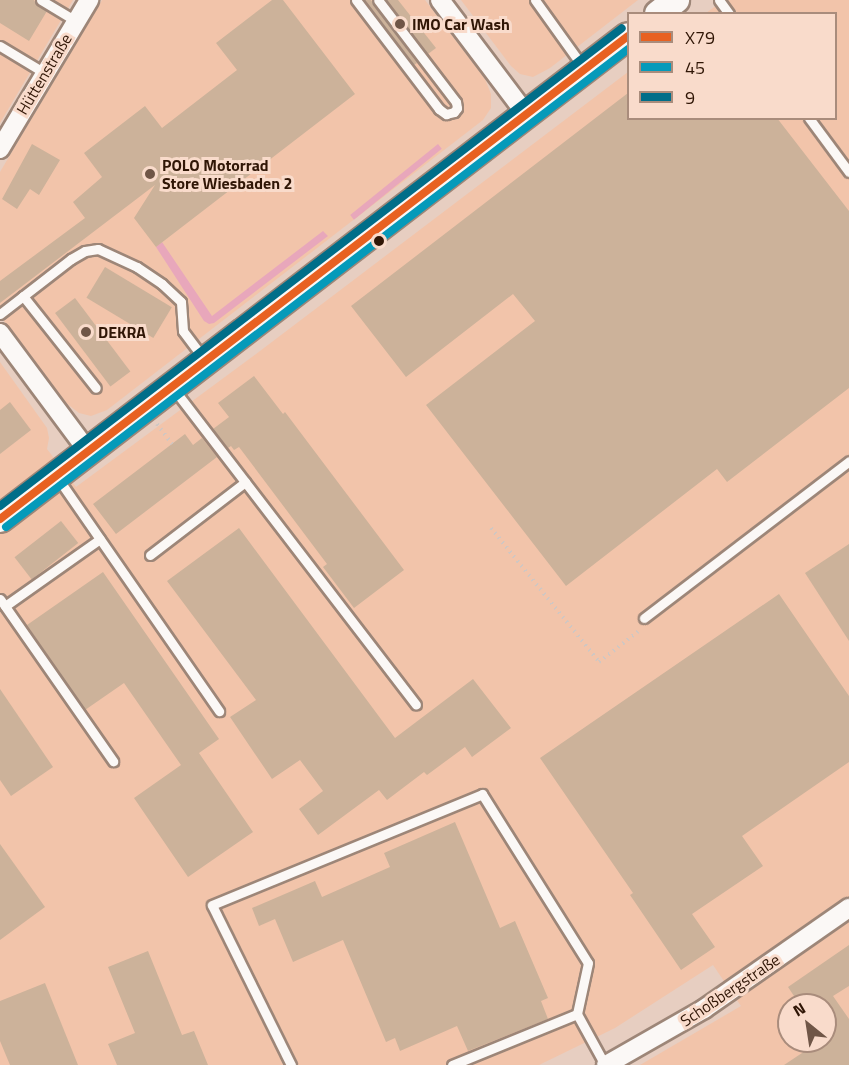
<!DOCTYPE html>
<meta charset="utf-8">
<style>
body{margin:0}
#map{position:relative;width:849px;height:1065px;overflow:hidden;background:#e7cec1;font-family:"Titillium Web",sans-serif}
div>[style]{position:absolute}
.built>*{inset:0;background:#f2c4aa}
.green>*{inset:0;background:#e8a7bb;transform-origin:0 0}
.building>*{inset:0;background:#ccb29a;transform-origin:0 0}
.path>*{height:4px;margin-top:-2px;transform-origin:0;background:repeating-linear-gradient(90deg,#cfc7c3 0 1.5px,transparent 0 6px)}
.roads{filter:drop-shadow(2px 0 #9d8678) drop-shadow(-2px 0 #9d8678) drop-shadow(0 2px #9d8678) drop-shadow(0 -2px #9d8678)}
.lane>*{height:9px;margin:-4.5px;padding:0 4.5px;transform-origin:4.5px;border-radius:4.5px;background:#fbf8f6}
.street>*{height:18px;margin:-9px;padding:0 9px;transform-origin:9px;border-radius:9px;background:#fbf8f6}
.secondary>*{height:26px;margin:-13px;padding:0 13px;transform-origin:13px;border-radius:13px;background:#fbf8f6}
.bus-1>*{height:8px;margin:-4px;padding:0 4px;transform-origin:4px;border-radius:4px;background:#e86121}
.bus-2>*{height:8px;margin:-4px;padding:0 4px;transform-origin:4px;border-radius:4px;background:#059aba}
.bus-3>*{height:8px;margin:-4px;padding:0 4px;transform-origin:4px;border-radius:4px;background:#006e89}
.dots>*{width:16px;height:16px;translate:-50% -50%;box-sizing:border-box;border:3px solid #f9dbcb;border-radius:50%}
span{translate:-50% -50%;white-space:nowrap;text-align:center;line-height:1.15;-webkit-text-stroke:6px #f9dbcb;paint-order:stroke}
.poi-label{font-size:16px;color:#301606;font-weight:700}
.left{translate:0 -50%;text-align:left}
.street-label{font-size:16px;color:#301606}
.legend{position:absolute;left:627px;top:12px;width:210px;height:108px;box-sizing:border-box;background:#f9dbcb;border:2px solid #a98c7c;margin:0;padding:8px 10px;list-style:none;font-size:18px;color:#301606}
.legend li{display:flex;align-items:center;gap:12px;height:30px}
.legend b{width:30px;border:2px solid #a98c7c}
.north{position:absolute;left:777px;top:993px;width:60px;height:60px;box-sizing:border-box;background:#f9dbcb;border:2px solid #a98c7c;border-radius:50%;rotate:330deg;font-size:16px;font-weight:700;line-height:24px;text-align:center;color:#301606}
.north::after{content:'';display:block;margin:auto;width:21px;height:27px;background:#705647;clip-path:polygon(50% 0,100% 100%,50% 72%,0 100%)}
</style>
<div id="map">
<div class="built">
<i style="clip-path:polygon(0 0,73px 0,0 123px)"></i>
<i style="clip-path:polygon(102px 0,425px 0,485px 79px,491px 94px,491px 108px,483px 120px,107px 410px,91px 416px,79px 413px,66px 403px,0 316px,0 172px)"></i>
<i style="clip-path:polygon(461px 0,638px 0,550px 68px,533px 77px,520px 74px,511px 66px)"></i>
<i style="clip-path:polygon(evenodd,724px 0,849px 0,849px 1065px,640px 1065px,741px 1006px,713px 965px,615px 1028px,539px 1065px,0 1065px,0 362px,47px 428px,49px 438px,47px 449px,76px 487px,260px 351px,628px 72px,628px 118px,836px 118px,836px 14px,706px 13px,724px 0,789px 1005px,825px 1005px,825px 1041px,789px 1041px,789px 1005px)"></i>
</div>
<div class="green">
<i style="left:438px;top:144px;width:6px;height:113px;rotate:51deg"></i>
<i style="clip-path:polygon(323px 231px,328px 236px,214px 323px,209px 324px,204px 321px,156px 247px,162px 242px,212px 316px)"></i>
</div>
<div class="building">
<i style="clip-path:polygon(0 0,34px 0,37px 5px,47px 11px,29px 41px,0 23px)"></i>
<i style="clip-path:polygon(272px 0,283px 0,355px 94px,156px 247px,134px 218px,155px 185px,0 303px,0 281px,85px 218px,73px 202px,102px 177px,84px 153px,145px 106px,162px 128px,237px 70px,216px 43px)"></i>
<i style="clip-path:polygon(364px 0,371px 0,417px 63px,414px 65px)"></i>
<i style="clip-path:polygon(386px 0,398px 0,436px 48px,428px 54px)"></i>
<i style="clip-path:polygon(628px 93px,628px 118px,777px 118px,849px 211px,849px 388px,727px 482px,717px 469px,566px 586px,426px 405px,535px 321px,513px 294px,406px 377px,351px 306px)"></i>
<i style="clip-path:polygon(32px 144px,60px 160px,39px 195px,30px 189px,17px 209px,2px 199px)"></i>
<i style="left:105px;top:267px;width:78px;height:36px;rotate:31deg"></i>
<i style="left:75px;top:298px;width:92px;height:25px;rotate:53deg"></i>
<i style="clip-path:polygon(254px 376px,283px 414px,285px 412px,404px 570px,354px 608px,323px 567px,327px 564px,239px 447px,234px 450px,231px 446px,228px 448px,213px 429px,229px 417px,218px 403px)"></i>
<i style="clip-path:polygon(10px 402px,31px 430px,0 454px,0 410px)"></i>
<i style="clip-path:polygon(185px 434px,193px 445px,202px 438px,217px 457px,116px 534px,93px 504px)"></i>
<i style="left:61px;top:521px;width:28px;height:59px;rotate:52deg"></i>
<i style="clip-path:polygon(239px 528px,395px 738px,473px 679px,511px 728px,472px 757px,465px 747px,427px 775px,424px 772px,387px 800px,379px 790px,318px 835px,299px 809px,323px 791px,300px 760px,272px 779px,230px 717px,256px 700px,167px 581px)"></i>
<i style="clip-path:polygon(849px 544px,849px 641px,805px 573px)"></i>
<i style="clip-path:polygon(103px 572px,219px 739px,199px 753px,253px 832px,188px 877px,134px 798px,181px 765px,124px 683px,85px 710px,27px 625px)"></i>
<i style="clip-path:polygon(779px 594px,849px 696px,849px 762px,742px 836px,763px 866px,692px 914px,715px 947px,681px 970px,630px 895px,633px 893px,540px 758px)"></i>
<i style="clip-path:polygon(0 689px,53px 767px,11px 796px,0 780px)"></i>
<i style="clip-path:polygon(455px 822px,500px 928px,515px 921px,548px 998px,541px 1001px,548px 1019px,468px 1051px,457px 1026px,400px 1051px,395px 1038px,386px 1042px,343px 940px,293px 962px,275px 919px,259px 926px,252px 908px,315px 881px,322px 897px,390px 867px,384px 853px)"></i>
<i style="clip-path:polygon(0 844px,45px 907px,0 940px)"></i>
<i style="clip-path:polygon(849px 945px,849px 986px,833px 996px,849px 1019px,849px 1065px,784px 1065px,820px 1041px,825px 1041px,825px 1005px,800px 1005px,788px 987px)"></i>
<i style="clip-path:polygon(148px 951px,182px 1035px,194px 1031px,208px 1065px,117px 1065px,108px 1044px,135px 1033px,108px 967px)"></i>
<i style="clip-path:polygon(45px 983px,78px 1065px,10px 1065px,0 1041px,0 1001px)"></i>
</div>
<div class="path">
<i style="left:157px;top:424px;width:25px;rotate:53deg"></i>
<i style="left:491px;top:528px;width:172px;rotate:51.1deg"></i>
<i style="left:599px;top:662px;width:52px;rotate:-38deg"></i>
</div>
<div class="roads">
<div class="lane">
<i style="left:41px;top:0;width:41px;rotate:31deg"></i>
<i style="left:356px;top:0;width:137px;rotate:52.7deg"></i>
<i style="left:439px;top:109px;width:9px;rotate:36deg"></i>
<i style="left:446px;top:114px;width:8px;rotate:-14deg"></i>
<i style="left:454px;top:112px;width:5px;rotate:-53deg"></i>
<i style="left:457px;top:108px;width:6px;rotate:-99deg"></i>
<i style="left:456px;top:102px;width:128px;rotate:-127.4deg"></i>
<i style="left:535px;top:0;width:82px;rotate:54.4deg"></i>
<i style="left:719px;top:0;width:17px;rotate:54deg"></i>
<i style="left:0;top:46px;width:52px;rotate:31deg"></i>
<i style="left:809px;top:118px;width:67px;rotate:53.5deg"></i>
<i style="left:23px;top:296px;width:117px;rotate:51.6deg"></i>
<i style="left:0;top:314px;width:90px;rotate:-37.8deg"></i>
<i style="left:71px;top:259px;width:16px;rotate:-30deg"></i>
<i style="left:85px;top:251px;width:13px;rotate:-9deg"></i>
<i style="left:98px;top:249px;width:43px;rotate:24.8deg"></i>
<i style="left:137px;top:267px;width:30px;rotate:34deg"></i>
<i style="left:162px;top:284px;width:26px;rotate:43deg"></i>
<i style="left:181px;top:302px;width:29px;rotate:86deg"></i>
<i style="left:183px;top:331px;width:35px;rotate:53deg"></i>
<i style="left:173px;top:388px;width:399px;rotate:52.5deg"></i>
<i style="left:57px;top:477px;width:285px;rotate:55.3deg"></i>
<i style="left:150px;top:555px;width:120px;rotate:-37.5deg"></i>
<i style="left:0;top:599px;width:198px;rotate:55.1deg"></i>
<i style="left:5px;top:606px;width:116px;rotate:-35.2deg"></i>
<i style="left:644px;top:618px;width:258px;rotate:-37.4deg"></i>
<i style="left:291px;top:1065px;width:178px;rotate:-116.3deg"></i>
<i style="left:212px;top:905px;width:292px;rotate:-22.3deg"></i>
<i style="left:482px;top:794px;width:199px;rotate:57.9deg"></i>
<i style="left:588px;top:963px;width:52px;rotate:102.2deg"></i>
<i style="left:577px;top:1014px;width:58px;rotate:61.2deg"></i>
<i style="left:452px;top:1065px;width:135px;rotate:-22.2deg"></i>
</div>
<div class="street">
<i style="left:440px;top:0;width:143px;rotate:53deg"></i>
<i style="left:0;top:149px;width:174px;rotate:-59.1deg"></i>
<i style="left:0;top:333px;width:146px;rotate:53.4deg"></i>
<i style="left:606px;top:1065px;width:113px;rotate:-29.7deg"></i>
<i style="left:704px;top:1009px;width:177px;rotate:-34.9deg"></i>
</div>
<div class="secondary">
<i style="left:658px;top:14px;width:23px;rotate:-38deg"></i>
<i style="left:0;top:519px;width:792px;rotate:-37.56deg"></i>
</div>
</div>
<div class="bus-1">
<i style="left:0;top:519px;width:792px;rotate:-37.56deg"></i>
</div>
<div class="bus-2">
<i style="left:6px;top:527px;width:784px;rotate:-37.54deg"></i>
</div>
<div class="bus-3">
<i style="left:0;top:506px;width:784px;rotate:-37.54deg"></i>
</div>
<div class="dots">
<i style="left:400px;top:24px;background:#705647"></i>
<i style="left:150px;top:174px;background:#705647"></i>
<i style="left:379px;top:241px;background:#301606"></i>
<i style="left:86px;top:332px;background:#705647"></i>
</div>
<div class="poi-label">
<span class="left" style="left:412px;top:24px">IMO Car Wash</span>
<span class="left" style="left:162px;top:174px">POLO Motorrad<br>Store Wiesbaden 2</span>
<span class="left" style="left:98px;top:332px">DEKRA</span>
</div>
<div class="street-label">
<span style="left:44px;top:74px;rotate:-59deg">Hüttenstraße</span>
<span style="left:730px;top:990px;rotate:-34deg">Schoßbergstraße</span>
</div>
<ul class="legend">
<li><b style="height:8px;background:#e86121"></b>X79</li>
<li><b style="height:8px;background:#059aba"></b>45</li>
<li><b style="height:8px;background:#006e89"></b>9</li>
</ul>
<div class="north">N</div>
</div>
